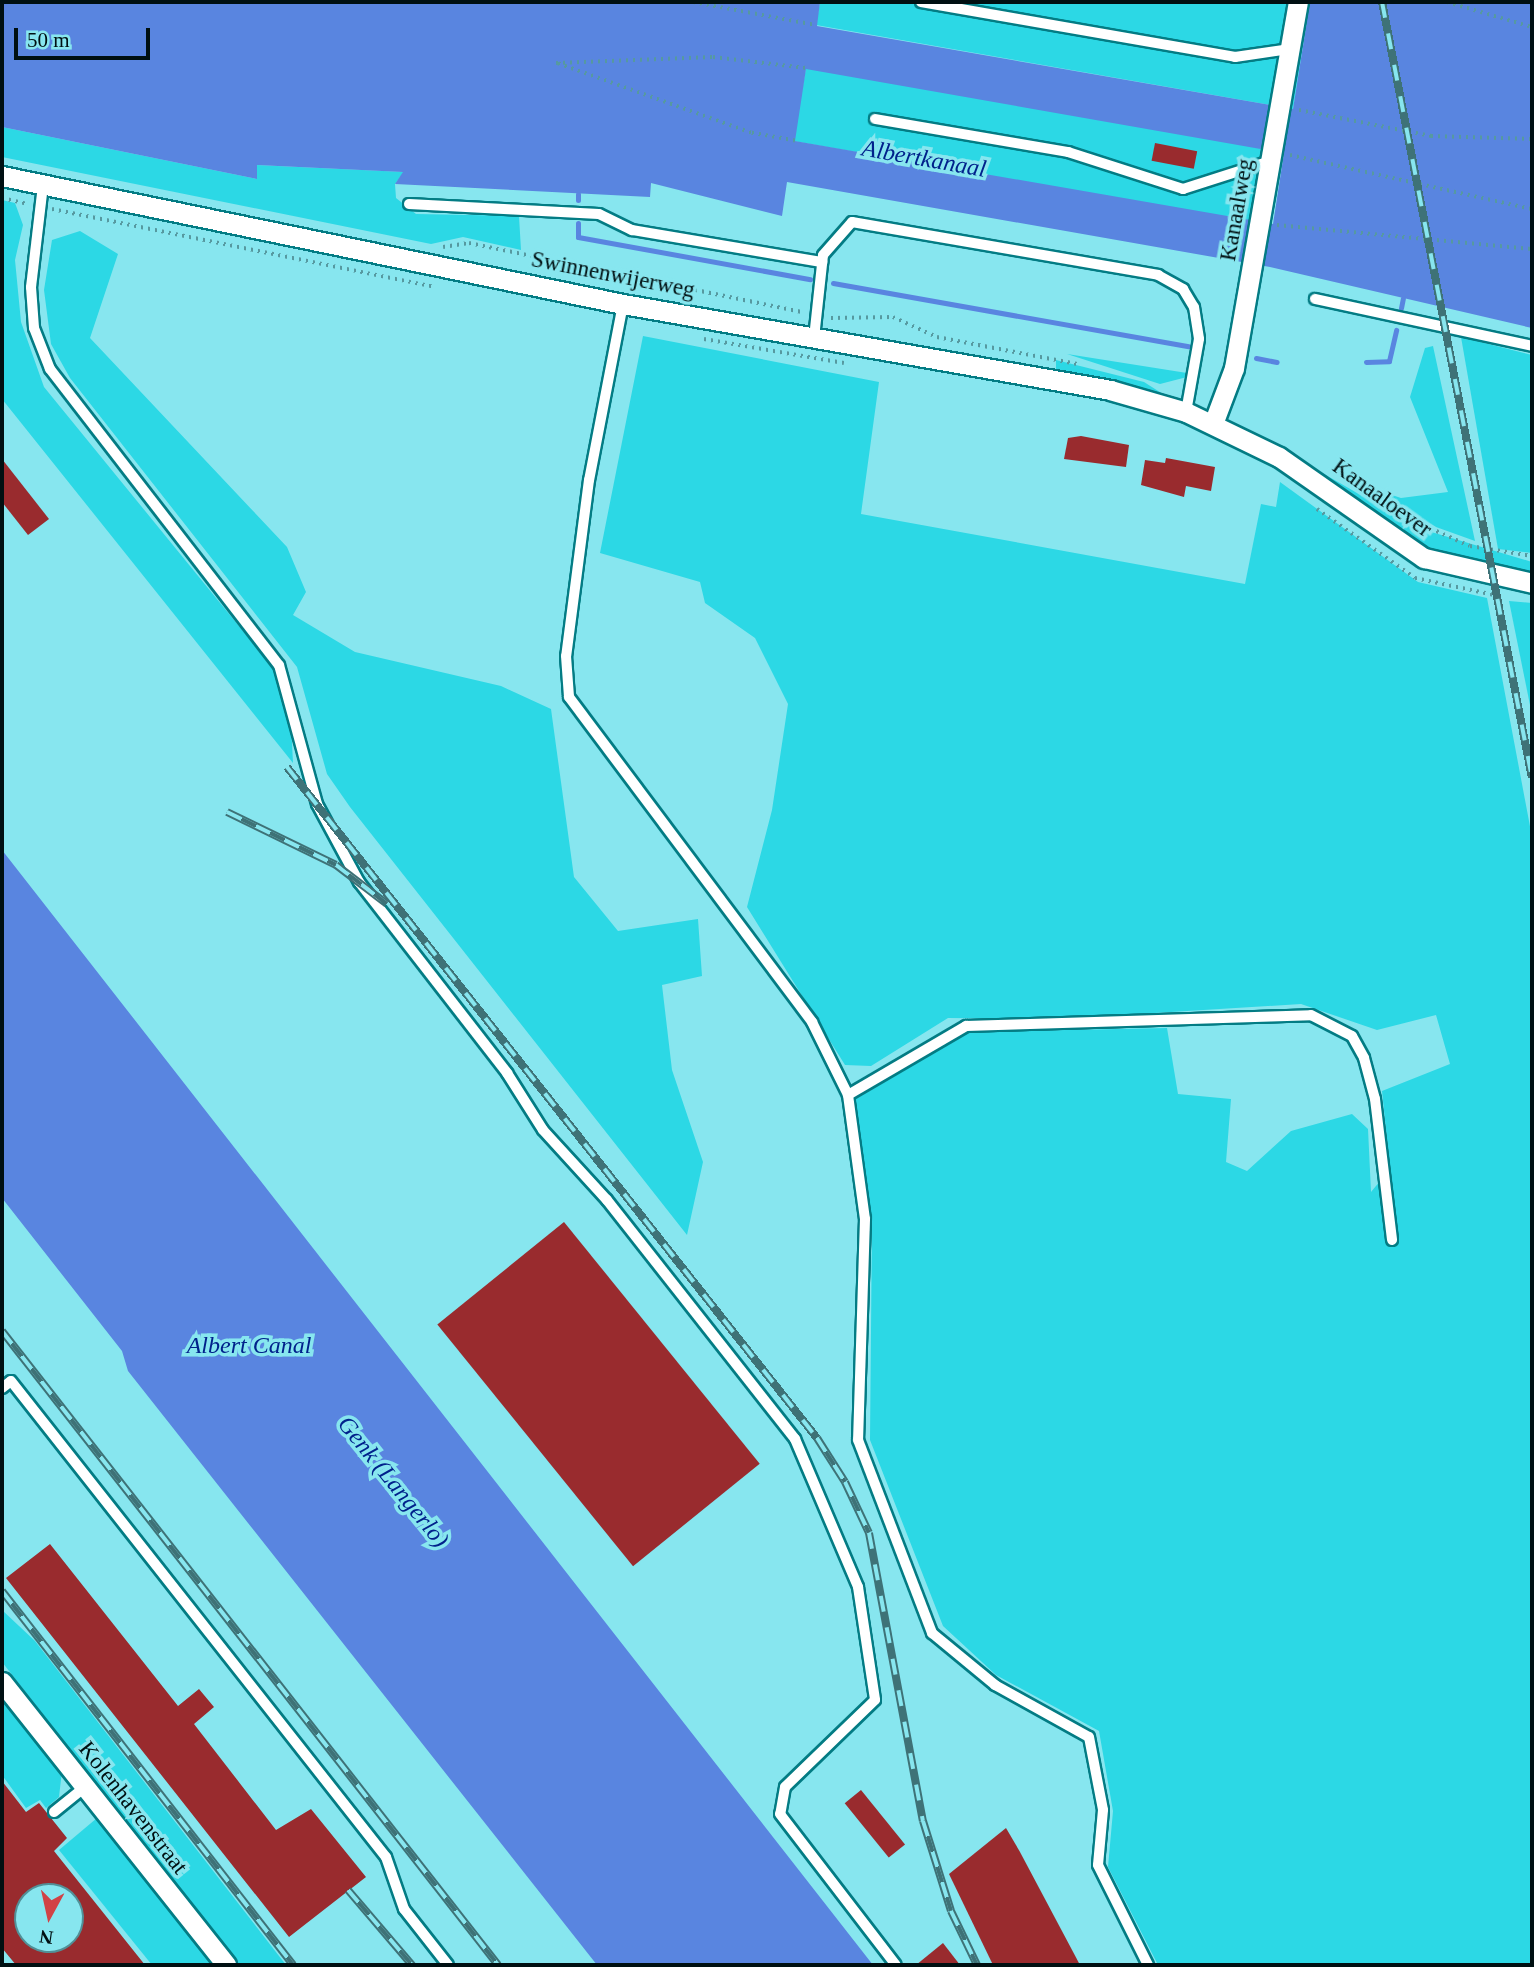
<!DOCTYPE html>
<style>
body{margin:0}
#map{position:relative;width:1534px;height:1967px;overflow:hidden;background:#87e6ef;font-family:"Times New Roman",serif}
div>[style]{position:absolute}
.green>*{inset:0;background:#2cd8e5;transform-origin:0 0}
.water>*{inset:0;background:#5985e0}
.stream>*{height:5px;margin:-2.5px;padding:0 2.5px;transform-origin:2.5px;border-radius:2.5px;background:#5985e0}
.building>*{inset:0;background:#992b2e;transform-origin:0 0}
.path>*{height:3.5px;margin-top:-1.75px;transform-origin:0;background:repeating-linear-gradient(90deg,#5699a0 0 2px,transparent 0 7px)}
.roads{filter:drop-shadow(2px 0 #037c84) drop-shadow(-2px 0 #037c84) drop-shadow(0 2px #037c84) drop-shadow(0 -2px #037c84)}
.service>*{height:10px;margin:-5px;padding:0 5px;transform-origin:5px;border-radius:5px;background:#fff}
.minor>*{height:19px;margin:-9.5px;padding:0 9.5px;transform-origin:9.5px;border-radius:9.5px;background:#fff}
.rail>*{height:8px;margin-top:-4px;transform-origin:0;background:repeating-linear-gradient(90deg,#87e6ef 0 16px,#3e7277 0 32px);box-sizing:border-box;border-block:2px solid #3e7277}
span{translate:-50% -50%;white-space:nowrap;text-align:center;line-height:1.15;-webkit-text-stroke:7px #87e6ef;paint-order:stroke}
.street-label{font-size:23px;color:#001012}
.water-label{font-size:24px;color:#00218b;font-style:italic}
.frame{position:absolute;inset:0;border:4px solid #001012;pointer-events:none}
.north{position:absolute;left:14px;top:1883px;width:70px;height:70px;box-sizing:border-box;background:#87e6ef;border:2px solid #519097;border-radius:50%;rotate:188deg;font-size:19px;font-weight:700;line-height:28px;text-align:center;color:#001012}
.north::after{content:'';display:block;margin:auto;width:24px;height:32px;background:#d14245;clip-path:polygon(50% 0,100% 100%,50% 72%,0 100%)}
.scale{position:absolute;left:14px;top:28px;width:136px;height:32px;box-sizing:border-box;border:4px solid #001012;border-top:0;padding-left:9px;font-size:21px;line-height:24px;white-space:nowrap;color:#001012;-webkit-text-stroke:5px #87e6ef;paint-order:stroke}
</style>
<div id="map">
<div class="green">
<i style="clip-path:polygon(820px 2px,1310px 2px,1293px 109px,816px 25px)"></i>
<i style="left:806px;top:68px;width:485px;height:74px;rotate:10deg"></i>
<i style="clip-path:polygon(2px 127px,257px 179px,256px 165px,404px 172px,395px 184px,396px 198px,416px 214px,519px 216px,521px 250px,463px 237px,431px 244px,2px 157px)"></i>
<i style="clip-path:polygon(2px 200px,15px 203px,23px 225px,15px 260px,21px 322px,44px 387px,274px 669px,291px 723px,293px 763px,2px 399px)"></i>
<i style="clip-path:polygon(80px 231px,118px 254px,90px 338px,287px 547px,306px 592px,293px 615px,355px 652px,501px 686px,551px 709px,574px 877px,618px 931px,698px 919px,702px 976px,662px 985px,672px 1070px,703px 1162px,687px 1235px,350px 807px,327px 774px,297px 667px,70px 378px,51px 344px,44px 290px,52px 240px)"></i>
<i style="clip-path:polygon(643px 336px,879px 382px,861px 514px,1245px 584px,1261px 504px,1276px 507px,1280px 482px,1418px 582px,1487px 598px,1532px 837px,1532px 1965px,1158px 1965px,1108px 1867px,1113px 1811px,1099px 1731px,996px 1675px,943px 1626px,870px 1440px,872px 1221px,854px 1098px,969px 1032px,1167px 1028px,1178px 1094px,1231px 1099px,1226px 1162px,1247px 1171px,1291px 1131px,1352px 1114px,1368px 1129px,1371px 1192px,1390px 1169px,1382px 1091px,1450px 1064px,1436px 1015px,1377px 1030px,1301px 1004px,1058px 1019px,948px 1018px,871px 1066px,845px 1065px,747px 907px,772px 810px,788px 704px,755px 638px,705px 603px,700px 582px,600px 553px)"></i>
<i style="clip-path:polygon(1461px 337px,1532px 355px,1532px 553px,1498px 549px)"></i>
<i style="clip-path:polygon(1433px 346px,1475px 541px,1436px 527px,1359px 484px,1401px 498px,1448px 492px,1410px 397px,1425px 348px)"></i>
<i style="clip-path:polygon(1067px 354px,1187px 373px,1187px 377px,1160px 384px)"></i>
<i style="clip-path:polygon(1056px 360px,1144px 382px,1166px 396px,1056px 369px)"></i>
<i style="clip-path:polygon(1298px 459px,1418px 528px,1532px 562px,1532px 572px,1431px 549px,1396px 532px)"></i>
<i style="clip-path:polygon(1509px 601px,1532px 603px,1532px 715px)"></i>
<i style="clip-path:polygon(2px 1610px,35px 1641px,286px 1965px,239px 1965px,2px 1662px)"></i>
<i style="clip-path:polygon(2px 1695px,62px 1771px,59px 1797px,46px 1808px,40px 1800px,26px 1808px,2px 1775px)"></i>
<i style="clip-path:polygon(97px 1818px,213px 1965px,152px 1965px,59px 1850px)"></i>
</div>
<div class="water">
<i style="clip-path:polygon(evenodd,2px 2px,820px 2px,817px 26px,1293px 109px,1310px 2px,1532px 2px,1532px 328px,1270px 267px,787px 182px,782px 216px,651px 183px,650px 197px,395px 184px,403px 172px,257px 165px,257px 179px,2px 127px,2px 2px,806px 69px,1284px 153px,1273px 224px,795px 141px,806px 69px)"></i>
<i style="clip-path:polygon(2px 850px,873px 1965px,597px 1965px,128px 1371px,122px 1351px,2px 1198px)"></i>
</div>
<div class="stream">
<i style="left:578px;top:194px;width:6px;rotate:90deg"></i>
<i style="left:578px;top:223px;width:14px;rotate:90deg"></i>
<i style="left:578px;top:237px;width:236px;rotate:10.3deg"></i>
<i style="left:833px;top:283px;width:361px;rotate:10.1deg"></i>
<i style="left:1401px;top:308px;width:10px;rotate:-79deg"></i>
<i style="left:1256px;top:358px;width:21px;rotate:11deg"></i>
<i style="left:1366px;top:362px;width:23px;rotate:-2deg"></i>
<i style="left:1389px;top:361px;width:32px;rotate:-77deg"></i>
</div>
<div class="building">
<i style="left:1155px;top:143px;width:43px;height:18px;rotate:11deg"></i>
<i style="clip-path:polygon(1081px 436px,1129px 445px,1126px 467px,1064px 459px,1068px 438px)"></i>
<i style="clip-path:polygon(1166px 458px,1215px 467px,1211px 491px,1186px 486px,1184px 497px,1141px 485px,1145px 460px,1165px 463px)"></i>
<i style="clip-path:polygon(2px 459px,49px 519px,28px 535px,2px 502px)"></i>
<i style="left:564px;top:1222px;width:311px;height:163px;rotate:51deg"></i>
<i style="clip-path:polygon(50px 1544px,178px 1706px,199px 1689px,214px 1707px,194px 1724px,276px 1830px,311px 1809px,366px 1877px,289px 1937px,6px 1578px)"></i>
<i style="clip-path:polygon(evenodd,2px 1781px,26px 1812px,39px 1803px,67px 1838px,54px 1851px,145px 1965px,16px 1965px,2px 1948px,2px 1781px,28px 1897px,70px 1897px,70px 1939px,28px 1939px,28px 1897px)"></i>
<i style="left:861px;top:1790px;width:70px;height:21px;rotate:51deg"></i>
<i style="clip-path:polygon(1006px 1828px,1020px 1852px,1080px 1965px,993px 1965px,949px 1874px)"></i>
<i style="clip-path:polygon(943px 1943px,960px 1965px,916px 1965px)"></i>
</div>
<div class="path">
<i style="left:693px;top:2px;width:125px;rotate:10.6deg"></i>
<i style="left:1447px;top:2px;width:89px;rotate:16.4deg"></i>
<i style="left:1299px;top:110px;width:135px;rotate:11.1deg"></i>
<i style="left:1431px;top:136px;width:101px;rotate:1.7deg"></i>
<i style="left:795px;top:141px;width:45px;rotate:-169.7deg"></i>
<i style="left:751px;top:133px;width:207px;rotate:-160.3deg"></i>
<i style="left:556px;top:63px;width:157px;rotate:-2.2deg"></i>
<i style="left:713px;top:57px;width:94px;rotate:6.7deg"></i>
<i style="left:1290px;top:155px;width:248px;rotate:12.6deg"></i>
<i style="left:2px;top:198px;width:26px;rotate:13deg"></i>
<i style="left:52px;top:209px;width:388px;rotate:11.5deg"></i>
<i style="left:1277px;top:225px;width:256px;rotate:5.4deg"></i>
<i style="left:443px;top:247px;width:26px;rotate:-9deg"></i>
<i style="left:469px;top:243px;width:340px;rotate:11.7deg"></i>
<i style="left:831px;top:318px;width:62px;rotate:-0.9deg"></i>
<i style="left:893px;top:317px;width:48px;rotate:24.4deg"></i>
<i style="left:937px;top:337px;width:143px;rotate:10.9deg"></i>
<i style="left:704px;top:339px;width:142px;rotate:9.7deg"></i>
<i style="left:1317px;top:509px;width:120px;rotate:35.1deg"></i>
<i style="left:1415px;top:578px;width:86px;rotate:12.1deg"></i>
<i style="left:1392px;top:511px;width:85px;rotate:24.2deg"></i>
<i style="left:1470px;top:546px;width:63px;rotate:9.2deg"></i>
</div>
<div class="roads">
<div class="service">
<i style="left:921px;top:2px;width:319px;rotate:9.9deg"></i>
<i style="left:1235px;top:57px;width:56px;rotate:-8.3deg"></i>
<i style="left:875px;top:119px;width:196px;rotate:9.7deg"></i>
<i style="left:1068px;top:152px;width:121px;rotate:17.8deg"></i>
<i style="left:1183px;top:189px;width:91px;rotate:-17.8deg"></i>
<i style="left:43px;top:185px;width:103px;rotate:96.7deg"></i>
<i style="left:31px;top:287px;width:41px;rotate:85.8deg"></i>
<i style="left:34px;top:328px;width:44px;rotate:68.7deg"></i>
<i style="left:50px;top:369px;width:374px;rotate:52.3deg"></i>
<i style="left:279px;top:665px;width:144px;rotate:74.7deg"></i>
<i style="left:317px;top:804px;width:89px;rotate:61.7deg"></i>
<i style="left:359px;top:882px;width:242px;rotate:52.2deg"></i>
<i style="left:507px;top:1073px;width:67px;rotate:57.7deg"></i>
<i style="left:543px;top:1130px;width:95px;rotate:47.6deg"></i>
<i style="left:607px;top:1200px;width:304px;rotate:51.8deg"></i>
<i style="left:795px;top:1439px;width:161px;rotate:66.9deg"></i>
<i style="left:858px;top:1587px;width:114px;rotate:81.4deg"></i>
<i style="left:875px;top:1700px;width:125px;rotate:136deg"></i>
<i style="left:785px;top:1787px;width:27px;rotate:100deg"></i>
<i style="left:780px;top:1814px;width:190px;rotate:52.5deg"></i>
<i style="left:409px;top:204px;width:190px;rotate:3deg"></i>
<i style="left:599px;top:214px;width:37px;rotate:26deg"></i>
<i style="left:632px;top:230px;width:193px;rotate:9.6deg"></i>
<i style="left:1315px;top:299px;width:222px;rotate:12.2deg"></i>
<i style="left:623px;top:304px;width:179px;rotate:100.9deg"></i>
<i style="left:589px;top:480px;width:177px;rotate:97.4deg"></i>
<i style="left:566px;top:656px;width:41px;rotate:85.8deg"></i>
<i style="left:569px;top:697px;width:406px;rotate:53.2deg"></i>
<i style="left:812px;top:1022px;width:81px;rotate:63.7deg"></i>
<i style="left:848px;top:1095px;width:125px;rotate:82.2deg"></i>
<i style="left:865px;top:1219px;width:221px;rotate:91.8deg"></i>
<i style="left:858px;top:1440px;width:207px;rotate:69deg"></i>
<i style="left:932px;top:1633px;width:82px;rotate:39.5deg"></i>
<i style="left:995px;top:1685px;width:107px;rotate:29deg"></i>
<i style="left:1089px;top:1737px;width:74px;rotate:79.1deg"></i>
<i style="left:1103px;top:1810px;width:55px;rotate:95.2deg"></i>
<i style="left:1098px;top:1865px;width:112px;rotate:63.4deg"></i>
<i style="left:814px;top:338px;width:83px;rotate:-83.8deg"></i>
<i style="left:823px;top:255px;width:44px;rotate:-48.7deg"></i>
<i style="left:852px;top:222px;width:311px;rotate:9.8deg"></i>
<i style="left:1158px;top:275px;width:29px;rotate:29deg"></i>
<i style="left:1183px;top:289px;width:21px;rotate:59deg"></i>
<i style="left:1194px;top:307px;width:32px;rotate:81deg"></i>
<i style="left:1199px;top:339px;width:74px;rotate:100.1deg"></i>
<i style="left:848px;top:1095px;width:137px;rotate:-30.3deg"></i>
<i style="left:966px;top:1026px;width:345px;rotate:-1.8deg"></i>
<i style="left:1311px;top:1015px;width:46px;rotate:27.1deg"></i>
<i style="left:1352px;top:1036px;width:25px;rotate:61deg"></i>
<i style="left:1364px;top:1058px;width:42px;rotate:75deg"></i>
<i style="left:1375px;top:1099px;width:142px;rotate:83.1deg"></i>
<i style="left:2px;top:1388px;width:11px;rotate:-38deg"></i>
<i style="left:11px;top:1381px;width:606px;rotate:51.77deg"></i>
<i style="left:386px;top:1857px;width:55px;rotate:70.9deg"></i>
<i style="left:404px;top:1909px;width:71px;rotate:51.8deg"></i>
<i style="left:54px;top:1812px;width:40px;rotate:-39deg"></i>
</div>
<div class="minor">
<i style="left:2px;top:176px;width:634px;rotate:11.65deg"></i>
<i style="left:623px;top:304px;width:495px;rotate:10deg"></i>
<i style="left:1110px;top:390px;width:79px;rotate:16.1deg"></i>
<i style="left:1186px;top:412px;width:103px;rotate:25.8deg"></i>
<i style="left:1279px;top:457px;width:177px;rotate:34.9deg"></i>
<i style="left:1424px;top:558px;width:111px;rotate:13deg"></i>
<i style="left:1213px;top:424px;width:60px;rotate:-69.4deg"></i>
<i style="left:1234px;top:368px;width:372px;rotate:-80.1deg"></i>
<i style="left:2px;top:1682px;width:361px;rotate:51.6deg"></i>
</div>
</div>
<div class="rail">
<i style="left:1382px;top:2px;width:790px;rotate:79.06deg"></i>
<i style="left:287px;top:767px;width:855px;rotate:51.7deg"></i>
<i style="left:817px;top:1438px;width:52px;rotate:57.5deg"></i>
<i style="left:845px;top:1482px;width:56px;rotate:64.8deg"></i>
<i style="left:869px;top:1533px;width:293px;rotate:79.4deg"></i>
<i style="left:923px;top:1821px;width:94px;rotate:72.7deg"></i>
<i style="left:951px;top:1911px;width:60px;rotate:64.3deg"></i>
<i style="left:227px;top:812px;width:121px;rotate:25.9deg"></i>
<i style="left:336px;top:865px;width:64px;rotate:37.4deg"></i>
<i style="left:2px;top:1331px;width:805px;rotate:51.96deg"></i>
<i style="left:2px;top:1591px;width:474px;rotate:52.1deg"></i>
<i style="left:348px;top:1890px;width:99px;rotate:49.5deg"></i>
</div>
<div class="street-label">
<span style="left:1237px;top:210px;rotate:-80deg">Kanaalweg</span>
<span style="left:613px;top:275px;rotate:11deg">Swinnenwijerweg</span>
<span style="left:1382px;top:498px;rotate:36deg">Kanaaloever</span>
<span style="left:133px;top:1808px;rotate:52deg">Kolenhavenstraat</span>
</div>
<div class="water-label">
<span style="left:924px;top:159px;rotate:10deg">Albertkanaal</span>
<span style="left:249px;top:1346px">Albert Canal</span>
<span style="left:393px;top:1482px;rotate:51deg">Genk (Langerlo)</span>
</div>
<div class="frame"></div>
<div class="north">N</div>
<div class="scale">50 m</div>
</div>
